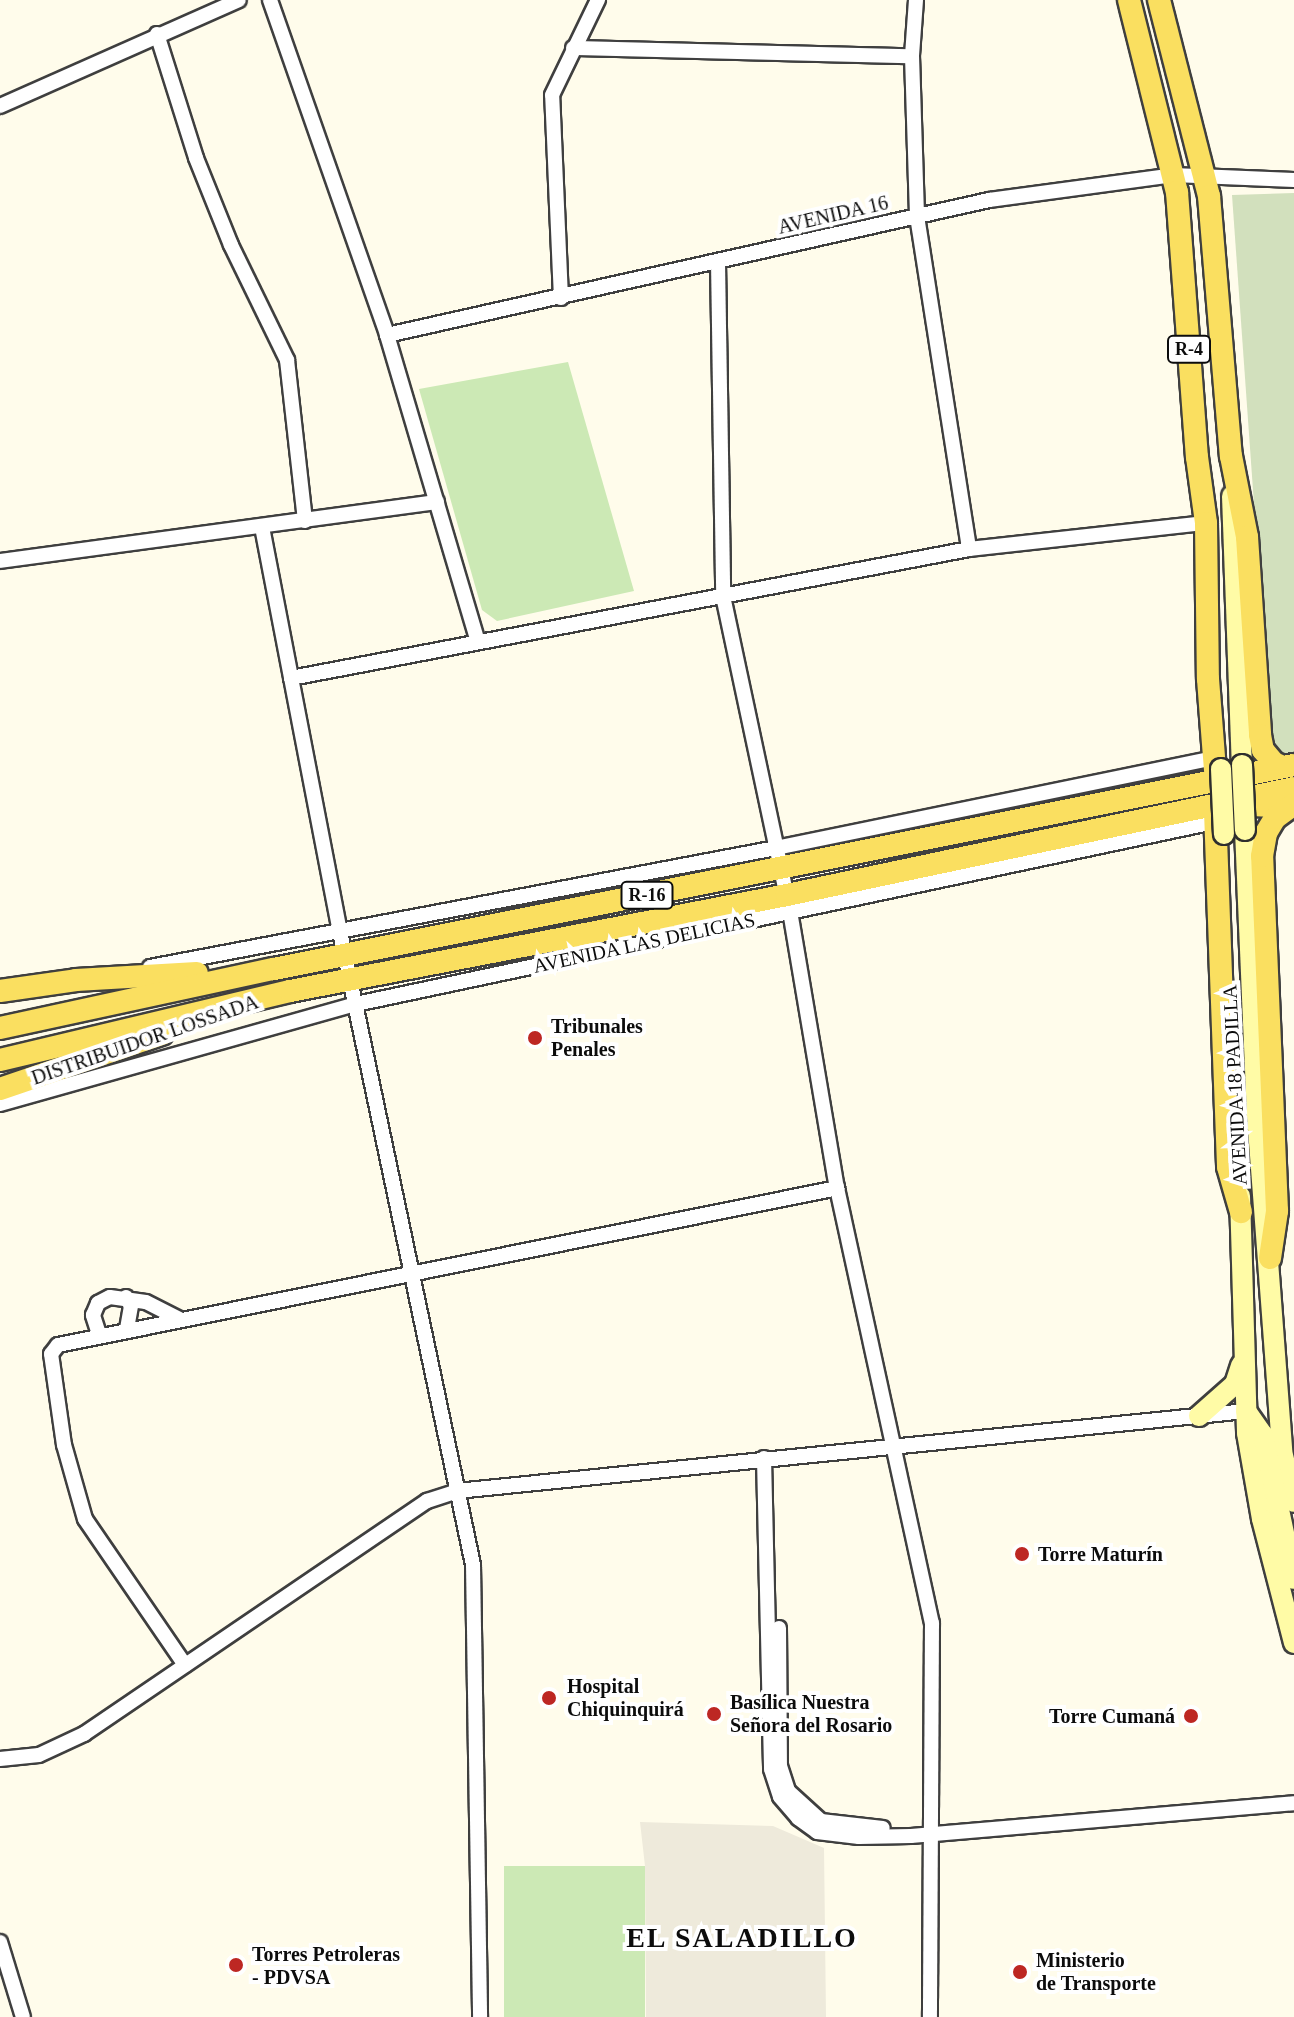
<!DOCTYPE html>
<meta charset="utf-8">
<style>
body{margin:0}
#map{position:relative;width:1294px;height:2017px;overflow:hidden;background:#fffceb;font-family:"Times New Roman",serif}
div>[style]{position:absolute}
.green>*{inset:0;background:#cce9b5;transform-origin:0 0}
.cemetery>*{inset:0;background:#d2e0bd}
.plaza>*{inset:0;background:#eeeadb}
.roads{filter:drop-shadow(2px 0 #3f3f3f) drop-shadow(-2px 0 #3f3f3f) drop-shadow(0 2px #3f3f3f) drop-shadow(0 -2px #3f3f3f)}
.street>*{height:14px;margin:-7px;padding:0 7px;transform-origin:7px;border-radius:7px;background:#fff}
.secondary>*{height:20px;margin:-10px;padding:0 10px;transform-origin:10px;border-radius:10px;background:#fffba6}
.primary>*{height:22px;margin:-11px;padding:0 11px;transform-origin:11px;border-radius:11px;background:#fadf60}
.bridges{filter:drop-shadow(2px 0 #2e2e2e) drop-shadow(-2px 0 #2e2e2e) drop-shadow(0 2px #2e2e2e) drop-shadow(0 -2px #2e2e2e)}
.secondary-bridge>*{height:20px;margin:-10px;padding:0 10px;transform-origin:10px;border-radius:10px;background:#fffba6}
.dots>*{width:22px;height:22px;translate:-50% -50%;box-sizing:border-box;border:4px solid #fff;border-radius:50%}
span{translate:-50% -50%;white-space:nowrap;text-align:center;line-height:1.15;-webkit-text-stroke:8px #fff;paint-order:stroke}
.shield-label span{padding:2px 6px;background:#fff;border:2px solid;border-radius:6px;-webkit-text-stroke-width:0}
.shield-label{font-size:18px;color:#0c0c0c;font-weight:700}
.street-label{font-size:20px;color:#0c0c0c}
.poi-label{font-size:20px;color:#0c0c0c;font-weight:700}
.left{translate:0 -50%;text-align:left}
.right{translate:-100% -50%;text-align:right}
.district-label{font-size:28px;color:#0c0c0c;font-weight:700;letter-spacing:2px}
</style>
<div id="map">
<div class="green">
<i style="clip-path:polygon(568px 362px,634px 591px,497px 621px,482px 610px,419px 389px)"></i>
<i style="left:645px;top:1866px;width:151px;height:141px;rotate:90deg"></i>
</div>
<div class="cemetery">
<i style="clip-path:polygon(1294px 193px,1294px 752px,1272px 757px,1232px 195px)"></i>
</div>
<div class="plaza">
<i style="clip-path:polygon(640px 1822px,773px 1826px,824px 1848px,826px 2017px,646px 2017px,645px 1866px)"></i>
</div>
<div class="roads">
<div class="street">
<i style="left:270px;top:0;width:355px;rotate:70.7deg"></i>
<i style="left:387px;top:335px;width:320px;rotate:73.5deg"></i>
<i style="left:916px;top:0;width:56px;rotate:94.1deg"></i>
<i style="left:912px;top:56px;width:160px;rotate:88.2deg"></i>
<i style="left:917px;top:216px;width:337px;rotate:81.1deg"></i>
<i style="left:157px;top:34px;width:130px;rotate:72.5deg"></i>
<i style="left:196px;top:158px;width:94px;rotate:68.1deg"></i>
<i style="left:231px;top:245px;width:128px;rotate:64deg"></i>
<i style="left:287px;top:360px;width:162px;rotate:83.6deg"></i>
<i style="left:573px;top:48px;width:339px;rotate:1.4deg"></i>
<i style="left:0;top:106px;width:261px;rotate:-23.9deg"></i>
<i style="left:718px;top:262px;width:334px;rotate:89.1deg"></i>
<i style="left:723px;top:596px;width:322px;rotate:78deg"></i>
<i style="left:790px;top:911px;width:281px;rotate:80.4deg"></i>
<i style="left:837px;top:1188px;width:445px;rotate:77.7deg"></i>
<i style="left:932px;top:1623px;width:394px;rotate:90.3deg"></i>
<i style="left:561px;top:298px;width:203px;rotate:-92.5deg"></i>
<i style="left:552px;top:95px;width:106px;rotate:-64.2deg"></i>
<i style="left:387px;top:335px;width:617px;rotate:-12.64deg"></i>
<i style="left:989px;top:200px;width:186px;rotate:-7.7deg"></i>
<i style="left:1173px;top:175px;width:121px;rotate:2.4deg"></i>
<i style="left:262px;top:527px;width:412px;rotate:79.1deg"></i>
<i style="left:340px;top:932px;width:647px;rotate:78.13deg"></i>
<i style="left:473px;top:1565px;width:452px;rotate:89.1deg"></i>
<i style="left:0;top:561px;width:441px;rotate:-7.7deg"></i>
<i style="left:291px;top:678px;width:690px;rotate:-10.77deg"></i>
<i style="left:969px;top:549px;width:238px;rotate:-6.3deg"></i>
<i style="left:150px;top:967px;width:637px;rotate:-10.76deg"></i>
<i style="left:776px;top:848px;width:446px;rotate:-11.6deg"></i>
<i style="left:0;top:1104px;width:370px;rotate:-15.7deg"></i>
<i style="left:356px;top:1004px;width:886px;rotate:-11.98deg"></i>
<i style="left:126px;top:1297px;width:10px;rotate:61deg"></i>
<i style="left:131px;top:1306px;width:23px;rotate:100deg"></i>
<i style="left:99px;top:1334px;width:20px;rotate:-108deg"></i>
<i style="left:93px;top:1315px;width:13px;rotate:-67deg"></i>
<i style="left:98px;top:1303px;width:13px;rotate:-27deg"></i>
<i style="left:110px;top:1297px;width:36px;rotate:8deg"></i>
<i style="left:146px;top:1302px;width:37px;rotate:27deg"></i>
<i style="left:764px;top:1458px;width:311px;rotate:88.7deg"></i>
<i style="left:771px;top:1769px;width:29px;rotate:72deg"></i>
<i style="left:780px;top:1797px;width:28px;rotate:49deg"></i>
<i style="left:798px;top:1818px;width:24px;rotate:36deg"></i>
<i style="left:817px;top:1832px;width:42px;rotate:6.8deg"></i>
<i style="left:859px;top:1837px;width:52px;rotate:-1.1deg"></i>
<i style="left:911px;top:1836px;width:384px;rotate:-4.9deg"></i>
<i style="left:779px;top:1628px;width:138px;rotate:89.6deg"></i>
<i style="left:780px;top:1766px;width:26px;rotate:72deg"></i>
<i style="left:788px;top:1791px;width:45px;rotate:42.3deg"></i>
<i style="left:821px;top:1821px;width:62px;rotate:6.4deg"></i>
<i style="left:185px;top:1665px;width:177px;rotate:-124.4deg"></i>
<i style="left:85px;top:1519px;width:77px;rotate:-105.8deg"></i>
<i style="left:64px;top:1445px;width:92px;rotate:-98.1deg"></i>
<i style="left:51px;top:1354px;width:11px;rotate:-52deg"></i>
<i style="left:58px;top:1345px;width:795px;rotate:-11.39deg"></i>
<i style="left:0;top:1759px;width:39px;rotate:-6deg"></i>
<i style="left:39px;top:1755px;width:50px;rotate:-25deg"></i>
<i style="left:84px;top:1734px;width:415px;rotate:-34.2deg"></i>
<i style="left:427px;top:1501px;width:32px;rotate:-18deg"></i>
<i style="left:457px;top:1491px;width:793px;rotate:-5.79deg"></i>
<i style="left:0;top:1942px;width:78px;rotate:73deg"></i>
</div>
<div class="secondary">
<i style="left:1232px;top:496px;width:269px;rotate:87.9deg"></i>
<i style="left:1245px;top:830px;width:285px;rotate:87.6deg"></i>
<i style="left:1257px;top:1115px;width:337px;rotate:85.7deg"></i>
<i style="left:1282px;top:1451px;width:52px;rotate:76.8deg"></i>
<i style="left:1240px;top:1196px;width:237px;rotate:88.3deg"></i>
<i style="left:1247px;top:1433px;width:87px;rotate:80.1deg"></i>
<i style="left:1262px;top:1519px;width:128px;rotate:75.5deg"></i>
<i style="left:1246px;top:1411px;width:29px;rotate:55deg"></i>
<i style="left:1263px;top:1435px;width:147px;rotate:77.9deg"></i>
<i style="left:1199px;top:1416px;width:48px;rotate:-41.6deg"></i>
<i style="left:1235px;top:1384px;width:20px;rotate:-72deg"></i>
</div>
<div class="primary">
<i style="left:1129px;top:0;width:198px;rotate:76deg"></i>
<i style="left:1177px;top:192px;width:266px;rotate:85.7deg"></i>
<i style="left:1197px;top:457px;width:67px;rotate:82.2deg"></i>
<i style="left:1206px;top:523px;width:156px;rotate:89.3deg"></i>
<i style="left:1208px;top:679px;width:103px;rotate:85.6deg"></i>
<i style="left:1159px;top:0;width:202px;rotate:75.7deg"></i>
<i style="left:1209px;top:196px;width:261px;rotate:85.2deg"></i>
<i style="left:1231px;top:456px;width:83px;rotate:78.8deg"></i>
<i style="left:1247px;top:537px;width:198px;rotate:86.2deg"></i>
<i style="left:1260px;top:735px;width:15px;rotate:79deg"></i>
<i style="left:1263px;top:750px;width:17px;rotate:50deg"></i>
<i style="left:1274px;top:763px;width:10px;rotate:24deg"></i>
<i style="left:1252px;top:805px;width:36px;rotate:3deg"></i>
<i style="left:1215px;top:811px;width:356px;rotate:87.9deg"></i>
<i style="left:1228px;top:1167px;width:47px;rotate:73.9deg"></i>
<i style="left:0;top:991px;width:77px;rotate:-8.2deg"></i>
<i style="left:76px;top:980px;width:121px;rotate:-3.3deg"></i>
<i style="left:0;top:1028px;width:280px;rotate:-12.2deg"></i>
<i style="left:274px;top:969px;width:1040px;rotate:-11.31deg"></i>
<i style="left:0;top:1060px;width:298px;rotate:-13.4deg"></i>
<i style="left:290px;top:991px;width:506px;rotate:-10.93deg"></i>
<i style="left:787px;top:895px;width:518px;rotate:-11.92deg"></i>
<i style="left:0;top:1089px;width:171px;rotate:-18.8deg"></i>
<i style="left:1270px;top:1258px;width:48px;rotate:-81.5deg"></i>
<i style="left:1277px;top:1211px;width:355px;rotate:-92.4deg"></i>
<i style="left:1262px;top:856px;width:23px;rotate:-80deg"></i>
<i style="left:1266px;top:833px;width:17px;rotate:-59deg"></i>
<i style="left:1275px;top:818px;width:24px;rotate:-36deg"></i>
</div>
</div>
<div class="bridges">
<div class="secondary-bridge">
<i style="left:1242px;top:765px;width:65px;rotate:87.4deg"></i>
<i style="left:1221px;top:769px;width:65px;rotate:87.4deg"></i>
</div>
</div>
<div class="dots">
<i style="left:535px;top:1038px;background:#bd2723"></i>
<i style="left:1022px;top:1554px;background:#bd2723"></i>
<i style="left:549px;top:1698px;background:#bd2723"></i>
<i style="left:714px;top:1714px;background:#bd2723"></i>
<i style="left:1191px;top:1716px;background:#bd2723"></i>
<i style="left:236px;top:1965px;background:#bd2723"></i>
<i style="left:1020px;top:1972px;background:#bd2723"></i>
</div>
<div class="shield-label">
<span style="left:1189px;top:349px">R-4</span>
<span style="left:647px;top:895px">R-16</span>
</div>
<div class="street-label">
<span style="left:833px;top:215px;rotate:-13deg">AVENIDA 16</span>
<span style="left:644px;top:943px;rotate:-12deg">AVENIDA LAS DELICIAS</span>
<span style="left:145px;top:1040px;rotate:-19deg">DISTRIBUIDOR LOSSADA</span>
<span style="left:1235px;top:1085px;rotate:-93deg">AVENIDA 18 PADILLA</span>
</div>
<div class="poi-label">
<span class="left" style="left:551px;top:1038px">Tribunales<br>Penales</span>
<span class="left" style="left:1038px;top:1554px">Torre Maturín</span>
<span class="left" style="left:567px;top:1698px">Hospital<br>Chiquinquirá</span>
<span class="left" style="left:730px;top:1714px">Basílica Nuestra<br>Señora del Rosario</span>
<span class="right" style="left:1175px;top:1716px">Torre Cumaná</span>
<span class="left" style="left:252px;top:1966px">Torres Petroleras<br>- PDVSA</span>
<span class="left" style="left:1036px;top:1972px">Ministerio<br>de Transporte</span>
</div>
<div class="district-label">
<span style="left:742px;top:1938px">EL SALADILLO</span>
</div>
</div>
